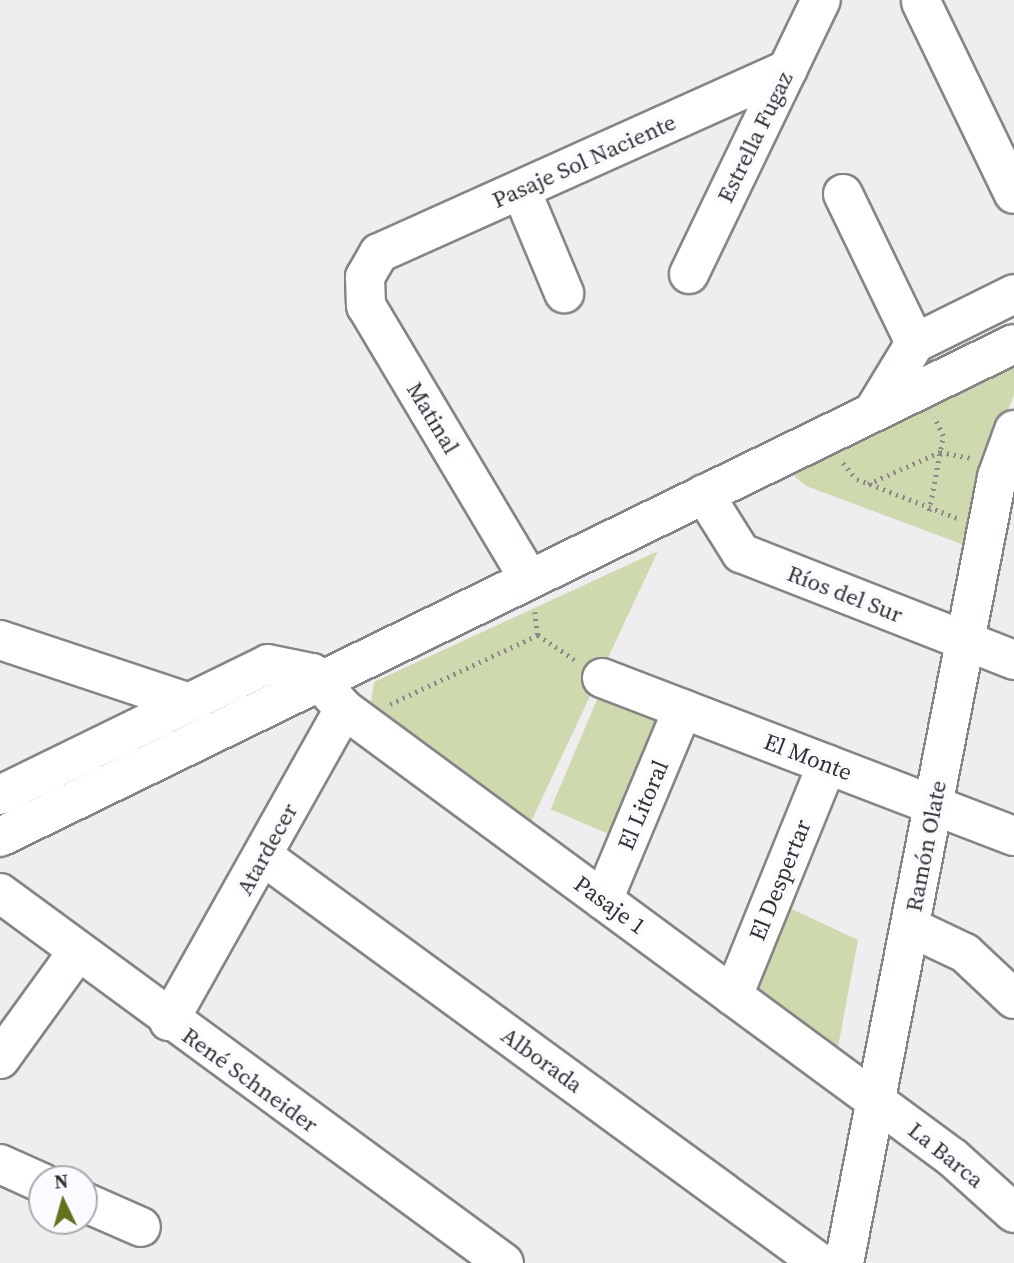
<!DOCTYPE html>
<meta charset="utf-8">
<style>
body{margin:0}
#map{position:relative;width:1014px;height:1263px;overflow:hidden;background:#efedf0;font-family:"Source Serif 4",serif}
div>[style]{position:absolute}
.green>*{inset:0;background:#cfd9ae;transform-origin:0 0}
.path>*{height:4.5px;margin-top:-2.25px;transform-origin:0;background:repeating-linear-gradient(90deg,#8a888a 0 2px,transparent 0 7px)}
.roads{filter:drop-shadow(2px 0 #868487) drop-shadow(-2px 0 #868487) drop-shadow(0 2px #868487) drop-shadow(0 -2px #868487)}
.minor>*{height:38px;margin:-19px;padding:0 19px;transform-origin:19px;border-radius:19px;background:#fff}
span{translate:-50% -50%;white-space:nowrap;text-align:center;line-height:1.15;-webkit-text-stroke:7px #fcfafe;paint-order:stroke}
.street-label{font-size:23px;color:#333233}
.north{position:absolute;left:28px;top:1165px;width:70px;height:70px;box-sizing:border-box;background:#fcfafe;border:2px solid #acaaad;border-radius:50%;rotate:355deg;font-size:19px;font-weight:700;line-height:28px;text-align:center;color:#333233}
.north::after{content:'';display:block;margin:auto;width:24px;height:32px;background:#64721d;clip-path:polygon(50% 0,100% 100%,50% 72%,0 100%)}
</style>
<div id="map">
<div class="green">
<i style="clip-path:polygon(1014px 357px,1014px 395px,990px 457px,972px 548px,806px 486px,787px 470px)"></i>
<i style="clip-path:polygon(658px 551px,531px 822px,371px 702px,374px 682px)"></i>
<i style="left:599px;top:695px;width:64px;height:124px;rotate:23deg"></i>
<i style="clip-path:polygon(781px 904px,858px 940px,835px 1063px,744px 996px)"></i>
</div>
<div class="path">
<i style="left:843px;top:463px;width:21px;rotate:49deg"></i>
<i style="left:857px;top:479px;width:107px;rotate:21.3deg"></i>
<i style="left:868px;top:484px;width:79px;rotate:-24deg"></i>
<i style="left:940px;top:452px;width:32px;rotate:11deg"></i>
<i style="left:929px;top:511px;width:76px;rotate:-79.4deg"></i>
<i style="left:943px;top:436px;width:21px;rotate:-115deg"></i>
<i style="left:535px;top:612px;width:23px;rotate:83deg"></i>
<i style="left:390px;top:704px;width:163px;rotate:-25deg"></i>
<i style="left:538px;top:635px;width:48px;rotate:34deg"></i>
</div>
<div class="roads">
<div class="minor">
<i style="left:921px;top:2px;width:213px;rotate:64.2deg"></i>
<i style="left:521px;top:190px;width:112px;rotate:67.3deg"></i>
<i style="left:843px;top:194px;width:165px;rotate:64.2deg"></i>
<i style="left:689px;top:274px;width:304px;rotate:-64.3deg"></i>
<i style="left:873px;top:412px;width:81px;rotate:-58.7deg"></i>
<i style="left:915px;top:343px;width:110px;rotate:-26.3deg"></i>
<i style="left:704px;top:494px;width:70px;rotate:57.9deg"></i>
<i style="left:741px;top:553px;width:293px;rotate:21.4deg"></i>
<i style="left:529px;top:579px;width:318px;rotate:-120.8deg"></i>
<i style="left:366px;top:306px;width:29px;rotate:-92deg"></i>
<i style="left:365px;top:277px;width:28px;rotate:-60deg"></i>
<i style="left:379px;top:253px;width:448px;rotate:-24.2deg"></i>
<i style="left:0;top:640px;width:196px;rotate:18.4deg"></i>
<i style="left:602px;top:678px;width:441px;rotate:21deg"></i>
<i style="left:344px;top:709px;width:757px;rotate:36.4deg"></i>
<i style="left:953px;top:1158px;width:82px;rotate:42deg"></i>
<i style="left:0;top:795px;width:298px;rotate:-26deg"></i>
<i style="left:268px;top:664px;width:45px;rotate:11.6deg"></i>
<i style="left:312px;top:673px;width:48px;rotate:48.4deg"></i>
<i style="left:344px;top:709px;width:358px;rotate:119.3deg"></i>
<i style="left:0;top:837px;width:1127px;rotate:-25.93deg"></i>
<i style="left:263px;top:856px;width:690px;rotate:36.16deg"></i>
<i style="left:0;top:893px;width:625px;rotate:36.28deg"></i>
<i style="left:603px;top:900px;width:207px;rotate:-67.3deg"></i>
<i style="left:910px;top:927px;width:61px;rotate:25.3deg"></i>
<i style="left:965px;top:953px;width:67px;rotate:43.2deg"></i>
<i style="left:733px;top:996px;width:250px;rotate:-67.9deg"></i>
<i style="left:0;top:1059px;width:130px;rotate:-54.1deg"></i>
<i style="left:0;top:1164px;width:46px;rotate:24.3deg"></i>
<i style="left:84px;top:1202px;width:62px;rotate:23.7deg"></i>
<i style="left:844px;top:1263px;width:801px;rotate:-78.98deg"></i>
<i style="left:997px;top:477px;width:50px;rotate:-70.1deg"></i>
</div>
</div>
<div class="street-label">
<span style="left:755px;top:137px;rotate:-64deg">Estrella Fugaz</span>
<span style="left:584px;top:161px;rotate:-24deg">Pasaje Sol Naciente</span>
<span style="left:433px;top:418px;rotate:59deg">Matinal</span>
<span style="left:845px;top:594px;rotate:21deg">Ríos del Sur</span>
<span style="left:808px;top:757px;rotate:21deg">El Monte</span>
<span style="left:643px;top:805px;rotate:-67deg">El Litoral</span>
<span style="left:926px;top:846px;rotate:-79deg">Ramón Olate</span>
<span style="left:267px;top:849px;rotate:-61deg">Atardecer</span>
<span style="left:780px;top:880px;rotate:-68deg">El Despertar</span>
<span style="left:610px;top:905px;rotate:36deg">Pasaje 1</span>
<span style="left:542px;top:1060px;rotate:36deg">Alborada</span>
<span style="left:250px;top:1080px;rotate:36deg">René Schneider</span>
<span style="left:946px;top:1155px;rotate:39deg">La Barca</span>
</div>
<div class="north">N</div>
</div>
